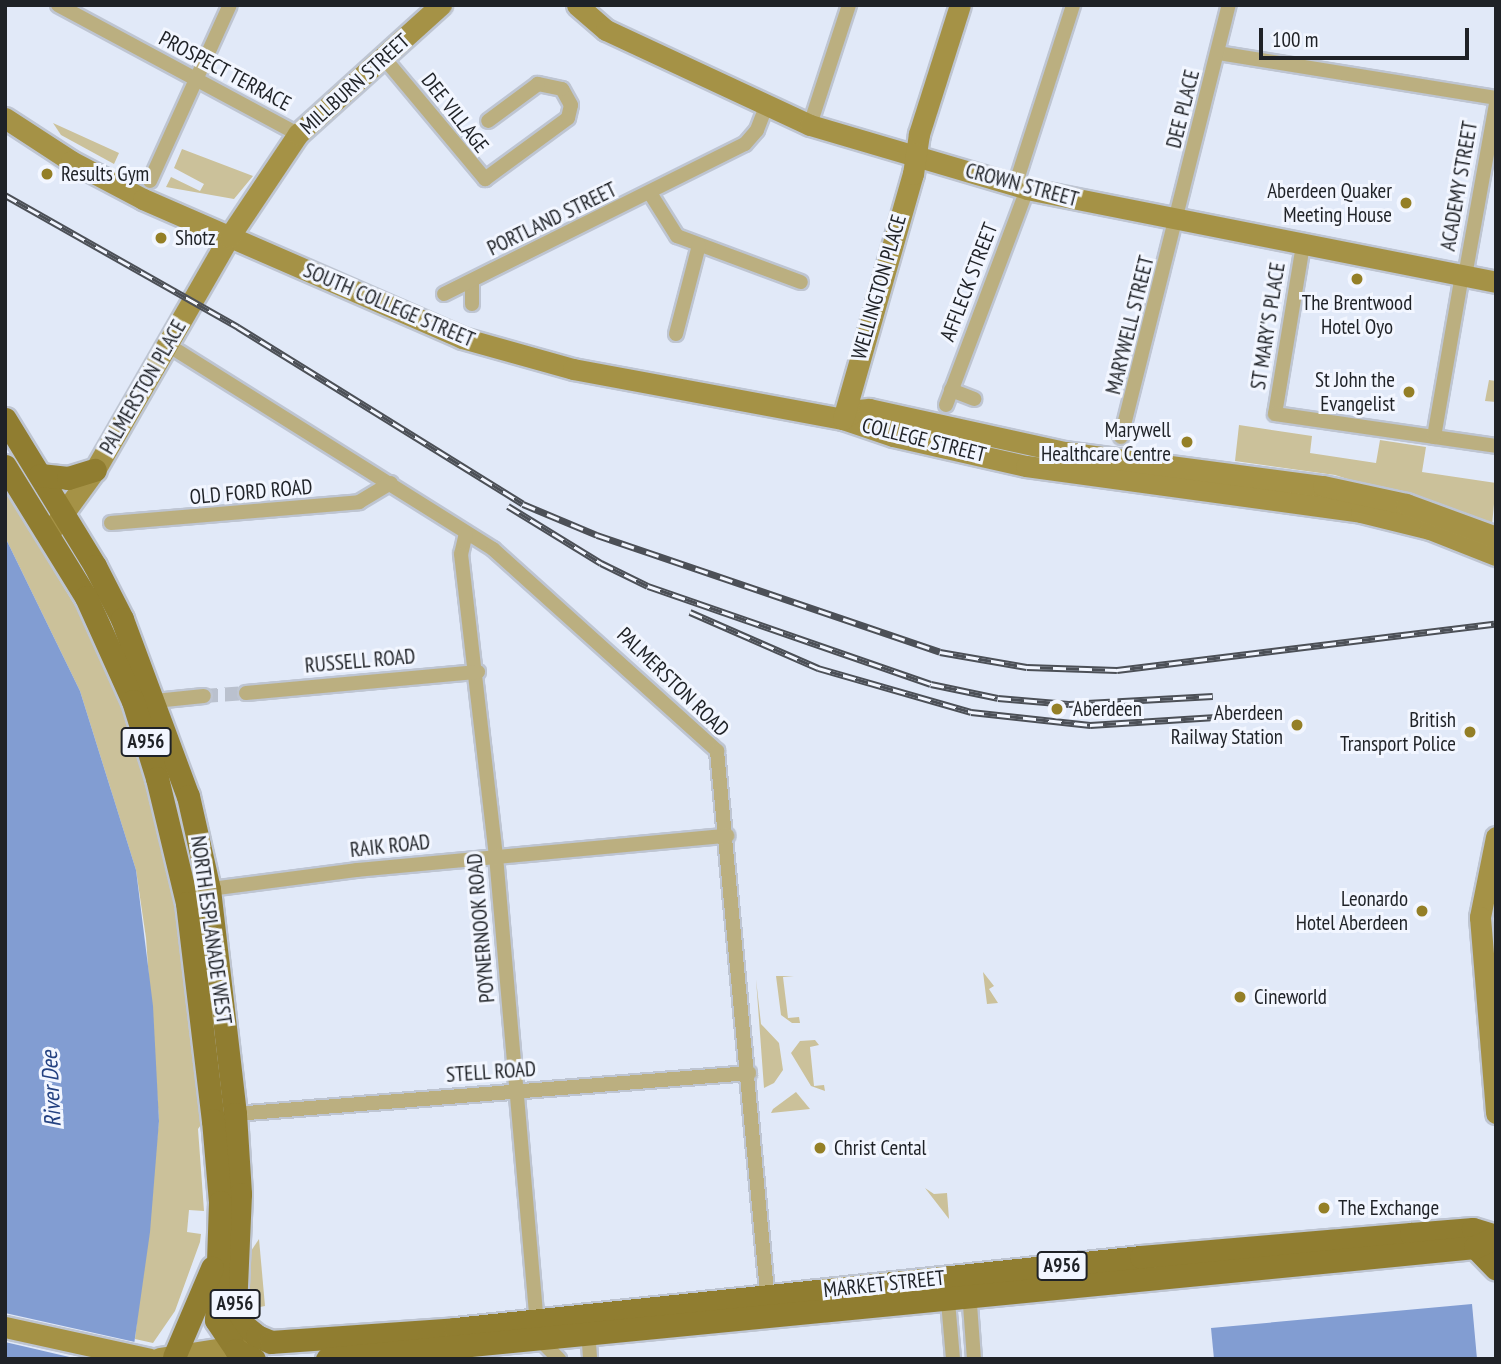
<!DOCTYPE html>
<style>
body{margin:0}
#map{position:relative;width:1501px;height:1364px;overflow:hidden;background:#e1e9f8;font-family:"PT Sans Narrow",sans-serif}
div>[style]{position:absolute}
.green>*{inset:0;background:#cbc19a}
.water>*{inset:0;background:#829dd2}
.pier>*{inset:0;background:#e1e9f8}
.street-tunnel>*{height:14px;margin-top:-7px;transform-origin:0;background:repeating-linear-gradient(90deg,#bac1ce 0 14px,transparent 0 21px)}
.roads{filter:drop-shadow(2px 0 #bec5d2) drop-shadow(-2px 0 #bec5d2) drop-shadow(0 2px #bec5d2) drop-shadow(0 -2px #bec5d2)}
.street>*{height:14px;margin:-7px;padding:0 7px;transform-origin:7px;border-radius:7px;background:#bbaf80}
.secondary>*{height:21px;margin:-10.5px;padding:0 10.5px;transform-origin:10.5px;border-radius:10.5px;background:#a59246}
.primary>*{height:23px;margin:-11.5px;padding:0 11.5px;transform-origin:11.5px;border-radius:11.5px;background:#907d30}
.rail>*{height:7px;margin-top:-3.5px;transform-origin:0;background:repeating-linear-gradient(90deg,#f2f6ff 0 13px,#4c5057 0 26px);box-sizing:border-box;border-block:2px solid #4c5057}
.dots>*{width:19px;height:19px;translate:-50% -50%;box-sizing:border-box;border:4px solid #f2f6ff;border-radius:50%}
span{translate:-50% -50%;white-space:nowrap;text-align:center;line-height:1.15;-webkit-text-stroke:6px #f2f6ff;paint-order:stroke}
.shield-label span{padding:2px 5px;background:#f2f6ff;border:2px solid;border-radius:5px;-webkit-text-stroke-width:0}
.shield-label{font-size:19px;color:#1f2227;font-weight:700}
.street-label{font-size:21px;color:#1f2227}
.poi-label{font-size:21px;color:#1f2227}
.left{translate:0 -50%;text-align:left}
.right{translate:-100% -50%;text-align:right}
.water-label{font-size:23px;color:#234181;font-style:italic}
.frame{position:absolute;inset:0;border:7px solid #1f2227;pointer-events:none}
.scale{position:absolute;left:1259px;top:28px;width:210px;height:32px;box-sizing:border-box;border:4px solid #1f2227;border-top:0;padding-left:9px;font-size:21px;line-height:24px;white-space:nowrap;color:#1f2227;-webkit-text-stroke:5px #f2f6ff;paint-order:stroke}
</style>
<div id="map">
<div class="green">
<i style="clip-path:polygon(53px 123px,119px 153px,114px 164px,61px 135px)"></i>
<i style="clip-path:polygon(182px 149px,253px 176px,234px 199px,166px 187px,171px 177px,200px 191px,204px 184px,174px 168px)"></i>
<i style="clip-path:polygon(1489px 380px,1496px 381px,1496px 402px,1485px 401px)"></i>
<i style="clip-path:polygon(1239px 425px,1312px 436px,1310px 453px,1376px 463px,1380px 440px,1426px 447px,1422px 472px,1496px 483px,1492px 525px,1335px 475px,1235px 461px)"></i>
<i style="clip-path:polygon(5px 490px,105px 655px,128px 715px,173px 873px,203px 1122px,198px 1129px,204px 1211px,189px 1210px,187px 1232px,201px 1234px,200px 1242px,175px 1311px,153px 1343px,135px 1339px,159px 1121px,146px 938px,136px 870px,80px 691px,5px 537px)"></i>
<i style="clip-path:polygon(983px 972px,994px 986px,989px 989px,998px 1003px,987px 1004px)"></i>
<i style="clip-path:polygon(776px 976px,794px 976px,783px 977px,788px 1018px,799px 1017px,800px 1023px,792px 1023px,781px 1015px)"></i>
<i style="clip-path:polygon(756px 979px,761px 1024px,779px 1043px,783px 1070px,774px 1083px,764px 1088px)"></i>
<i style="clip-path:polygon(800px 1041px,815px 1040px,819px 1045px,810px 1047px,814px 1086px,824px 1085px,825px 1091px,811px 1086px,791px 1053px)"></i>
<i style="clip-path:polygon(796px 1092px,810px 1109px,771px 1113px,773px 1109px)"></i>
<i style="clip-path:polygon(925px 1188px,934px 1194px,947px 1193px,949px 1219px)"></i>
<i style="clip-path:polygon(259px 1239px,265px 1306px,250px 1309px,246px 1287px,249px 1254px)"></i>
</div>
<div class="water">
<i style="clip-path:polygon(5px 537px,80px 691px,136px 870px,153px 1006px,159px 1121px,150px 1232px,132px 1359px,5px 1359px)"></i>
<i style="clip-path:polygon(1472px 1304px,1477px 1359px,1214px 1359px,1211px 1328px)"></i>
</div>
<div class="pier">
<i style="clip-path:polygon(5px 1313px,135px 1342px,132px 1359px,78px 1359px,5px 1342px)"></i>
</div>
<div class="street-tunnel">
<i style="left:204px;top:696px;width:42px;rotate:-4.1deg"></i>
</div>
<div class="roads">
<div class="street">
<i style="left:58px;top:5px;width:272px;rotate:28.3deg"></i>
<i style="left:1218px;top:53px;width:282px;rotate:9.2deg"></i>
<i style="left:384px;top:58px;width:158px;rotate:50.1deg"></i>
<i style="left:485px;top:179px;width:103px;rotate:-36.3deg"></i>
<i style="left:568px;top:118px;width:13px;rotate:-77deg"></i>
<i style="left:571px;top:105px;width:18px;rotate:-119deg"></i>
<i style="left:562px;top:89px;width:25px;rotate:-168deg"></i>
<i style="left:538px;top:84px;width:62px;rotate:143.5deg"></i>
<i style="left:810px;top:125px;width:126px;rotate:-72deg"></i>
<i style="left:150px;top:181px;width:193px;rotate:-65.6deg"></i>
<i style="left:1015px;top:186px;width:190px;rotate:-72.2deg"></i>
<i style="left:650px;top:193px;width:51px;rotate:57.9deg"></i>
<i style="left:677px;top:236px;width:132px;rotate:20.4deg"></i>
<i style="left:1303px;top:245px;width:171px;rotate:99.4deg"></i>
<i style="left:1275px;top:414px;width:223px;rotate:8.2deg"></i>
<i style="left:1465px;top:276px;width:176px;rotate:-79.8deg"></i>
<i style="left:472px;top:282px;width:22px;rotate:90deg"></i>
<i style="left:444px;top:294px;width:336px;rotate:-26.5deg"></i>
<i style="left:745px;top:144px;width:18px;rotate:-49deg"></i>
<i style="left:757px;top:130px;width:25px;rotate:-69deg"></i>
<i style="left:676px;top:334px;width:92px;rotate:-75.5deg"></i>
<i style="left:168px;top:345px;width:384px;rotate:32.1deg"></i>
<i style="left:493px;top:549px;width:302px;rotate:42deg"></i>
<i style="left:717px;top:751px;width:554px;rotate:84.72deg"></i>
<i style="left:951px;top:390px;width:25px;rotate:21deg"></i>
<i style="left:946px;top:405px;width:231px;rotate:-69.4deg"></i>
<i style="left:1121px;top:437px;width:445px;rotate:-76deg"></i>
<i style="left:1434px;top:437px;width:164px;rotate:-80.2deg"></i>
<i style="left:111px;top:523px;width:249px;rotate:-4.8deg"></i>
<i style="left:359px;top:502px;width:37px;rotate:-31deg"></i>
<i style="left:466px;top:533px;width:22px;rotate:103deg"></i>
<i style="left:461px;top:554px;width:304px;rotate:83.4deg"></i>
<i style="left:496px;top:856px;width:466px;rotate:85deg"></i>
<i style="left:246px;top:693px;width:233px;rotate:-5.2deg"></i>
<i style="left:155px;top:701px;width:49px;rotate:-5.8deg"></i>
<i style="left:203px;top:890px;width:155px;rotate:-7.4deg"></i>
<i style="left:357px;top:870px;width:372px;rotate:-5.3deg"></i>
<i style="left:235px;top:1114px;width:516px;rotate:-4.56deg"></i>
<i style="left:947px;top:1290px;width:69px;rotate:85deg"></i>
<i style="left:969px;top:1291px;width:68px;rotate:85.8deg"></i>
<i style="left:588px;top:1329px;width:30px;rotate:86deg"></i>
<i style="left:540px;top:1340px;width:27px;rotate:45deg"></i>
</div>
<div class="secondary">
<i style="left:577px;top:5px;width:38px;rotate:41deg"></i>
<i style="left:606px;top:30px;width:225px;rotate:25deg"></i>
<i style="left:810px;top:125px;width:226px;rotate:16.4deg"></i>
<i style="left:1027px;top:189px;width:478px;rotate:11.2deg"></i>
<i style="left:5px;top:118px;width:79px;rotate:33.1deg"></i>
<i style="left:71px;top:161px;width:81px;rotate:27.8deg"></i>
<i style="left:143px;top:199px;width:348px;rotate:23.5deg"></i>
<i style="left:462px;top:338px;width:115px;rotate:15.6deg"></i>
<i style="left:573px;top:369px;width:275px;rotate:10.5deg"></i>
<i style="left:843px;top:419px;width:53px;rotate:18.8deg"></i>
<i style="left:893px;top:436px;width:136px;rotate:12.7deg"></i>
<i style="left:1026px;top:466px;width:338px;rotate:7.8deg"></i>
<i style="left:1361px;top:512px;width:71px;rotate:13.8deg"></i>
<i style="left:1430px;top:529px;width:71px;rotate:21.5deg"></i>
<i style="left:843px;top:419px;width:17px;rotate:-33deg"></i>
<i style="left:857px;top:410px;width:12px;rotate:-5deg"></i>
<i style="left:869px;top:409px;width:200px;rotate:12.4deg"></i>
<i style="left:1064px;top:452px;width:261px;rotate:7.5deg"></i>
<i style="left:1323px;top:486px;width:85px;rotate:12.2deg"></i>
<i style="left:1406px;top:504px;width:96px;rotate:20.1deg"></i>
<i style="left:843px;top:419px;width:255px;rotate:-74.1deg"></i>
<i style="left:913px;top:174px;width:40px;rotate:-81.5deg"></i>
<i style="left:919px;top:134px;width:135px;rotate:-72.4deg"></i>
<i style="left:49px;top:533px;width:78px;rotate:-53.9deg"></i>
<i style="left:95px;top:470px;width:269px;rotate:-60.1deg"></i>
<i style="left:229px;top:237px;width:124px;rotate:-56.2deg"></i>
<i style="left:298px;top:134px;width:193px;rotate:-42.1deg"></i>
<i style="left:1496px;top:837px;width:82px;rotate:101.3deg"></i>
<i style="left:1480px;top:917px;width:197px;rotate:85.3deg"></i>
<i style="left:5px;top:1327px;width:148px;rotate:12.4deg"></i>
<i style="left:159px;top:1358px;width:90px;rotate:-8.9deg"></i>
</div>
<div class="primary">
<i style="left:5px;top:419px;width:172px;rotate:58.5deg"></i>
<i style="left:95px;top:566px;width:59px;rotate:63deg"></i>
<i style="left:122px;top:619px;width:189px;rotate:69.6deg"></i>
<i style="left:188px;top:796px;width:95px;rotate:77.3deg"></i>
<i style="left:209px;top:889px;width:226px;rotate:83.4deg"></i>
<i style="left:235px;top:1114px;width:80px;rotate:86.4deg"></i>
<i style="left:240px;top:1194px;width:113px;rotate:92.5deg"></i>
<i style="left:235px;top:1307px;width:17px;rotate:69deg"></i>
<i style="left:241px;top:1323px;width:21px;rotate:39deg"></i>
<i style="left:257px;top:1336px;width:15px;rotate:23deg"></i>
<i style="left:271px;top:1342px;width:184px;rotate:-4deg"></i>
<i style="left:455px;top:1329px;width:690px;rotate:-5.99deg"></i>
<i style="left:1141px;top:1257px;width:271px;rotate:-4.9deg"></i>
<i style="left:1411px;top:1234px;width:62px;rotate:-4.6deg"></i>
<i style="left:1473px;top:1229px;width:24px;rotate:17deg"></i>
<i style="left:5px;top:466px;width:154px;rotate:58.3deg"></i>
<i style="left:86px;top:597px;width:114px;rotate:65.7deg"></i>
<i style="left:133px;top:701px;width:81px;rotate:72.7deg"></i>
<i style="left:157px;top:778px;width:129px;rotate:76.5deg"></i>
<i style="left:187px;top:903px;width:219px;rotate:83.2deg"></i>
<i style="left:213px;top:1120px;width:82px;rotate:85.1deg"></i>
<i style="left:220px;top:1202px;width:118px;rotate:91.9deg"></i>
<i style="left:216px;top:1320px;width:36px;rotate:56deg"></i>
<i style="left:236px;top:1350px;width:20px;rotate:27deg"></i>
<i style="left:40px;top:475px;width:28px;rotate:6deg"></i>
<i style="left:68px;top:478px;width:28px;rotate:-17deg"></i>
<i style="left:1475px;top:1247px;width:30px;rotate:46deg"></i>
<i style="left:174px;top:1357px;width:97px;rotate:-66.9deg"></i>
<i style="left:327px;top:1359px;width:1153px;rotate:-5.57deg"></i>
<i style="left:1475px;top:1247px;width:23px;rotate:-25deg"></i>
</div>
</div>
<div class="rail">
<i style="left:5px;top:195px;width:268px;rotate:29.5deg"></i>
<i style="left:238px;top:327px;width:335px;rotate:31.8deg"></i>
<i style="left:523px;top:504px;width:80px;rotate:22.7deg"></i>
<i style="left:597px;top:535px;width:362px;rotate:18.8deg"></i>
<i style="left:940px;top:652px;width:88px;rotate:9.8deg"></i>
<i style="left:1027px;top:667px;width:90px;rotate:1.9deg"></i>
<i style="left:1117px;top:670px;width:380px;rotate:-7deg"></i>
<i style="left:508px;top:506px;width:109px;rotate:31.5deg"></i>
<i style="left:601px;top:563px;width:52px;rotate:26.1deg"></i>
<i style="left:648px;top:586px;width:299px;rotate:19.1deg"></i>
<i style="left:931px;top:684px;width:68px;rotate:11.8deg"></i>
<i style="left:998px;top:698px;width:71px;rotate:4.8deg"></i>
<i style="left:1069px;top:704px;width:144px;rotate:-3.2deg"></i>
<i style="left:690px;top:612px;width:140px;rotate:23.6deg"></i>
<i style="left:818px;top:668px;width:159px;rotate:16deg"></i>
<i style="left:971px;top:712px;width:120px;rotate:6.2deg"></i>
<i style="left:1090px;top:725px;width:126px;rotate:-3.6deg"></i>
</div>
<div class="dots">
<i style="left:47px;top:174px;background:#947f26"></i>
<i style="left:1406px;top:203px;background:#947f26"></i>
<i style="left:161px;top:238px;background:#947f26"></i>
<i style="left:1357px;top:279px;background:#947f26"></i>
<i style="left:1409px;top:392px;background:#947f26"></i>
<i style="left:1187px;top:442px;background:#947f26"></i>
<i style="left:1057px;top:709px;background:#947f26"></i>
<i style="left:1297px;top:725px;background:#947f26"></i>
<i style="left:1470px;top:732px;background:#947f26"></i>
<i style="left:1422px;top:911px;background:#947f26"></i>
<i style="left:1240px;top:997px;background:#947f26"></i>
<i style="left:820px;top:1148px;background:#947f26"></i>
<i style="left:1324px;top:1208px;background:#947f26"></i>
</div>
<div class="shield-label">
<span style="left:146px;top:742px">A956</span>
<span style="left:1062px;top:1266px">A956</span>
<span style="left:235px;top:1304px">A956</span>
</div>
<div class="street-label">
<span style="left:225px;top:71px;rotate:28deg">PROSPECT TERRACE</span>
<span style="left:355px;top:84px;rotate:-42deg">MILLBURN STREET</span>
<span style="left:1183px;top:109px;rotate:-76deg">DEE PLACE</span>
<span style="left:455px;top:113px;rotate:52deg">DEE VILLAGE</span>
<span style="left:1022px;top:185px;rotate:15deg">CROWN STREET</span>
<span style="left:1459px;top:186px;rotate:-80deg">ACADEMY STREET</span>
<span style="left:552px;top:219px;rotate:-26deg">PORTLAND STREET</span>
<span style="left:969px;top:282px;rotate:-69deg">AFFLECK STREET</span>
<span style="left:879px;top:287px;rotate:-74deg">WELLINGTON PLACE</span>
<span style="left:389px;top:305px;rotate:23deg">SOUTH COLLEGE STREET</span>
<span style="left:1130px;top:325px;rotate:-76deg">MARYWELL STREET</span>
<span style="left:1268px;top:326px;rotate:-81deg">ST MARY'S PLACE</span>
<span style="left:143px;top:387px;rotate:-60deg">PALMERSTON PLACE</span>
<span style="left:924px;top:440px;rotate:14deg">COLLEGE STREET</span>
<span style="left:251px;top:492px;rotate:-5deg">OLD FORD ROAD</span>
<span style="left:360px;top:661px;rotate:-5deg">RUSSELL ROAD</span>
<span style="left:673px;top:682px;rotate:44deg">PALMERSTON ROAD</span>
<span style="left:390px;top:846px;rotate:-6deg">RAIK ROAD</span>
<span style="left:481px;top:928px;rotate:-95deg">POYNERNOOK ROAD</span>
<span style="left:211px;top:930px;rotate:82deg">NORTH ESPLANADE WEST</span>
<span style="left:491px;top:1072px;rotate:-4deg">STELL ROAD</span>
<span style="left:884px;top:1284px;rotate:-6deg">MARKET STREET</span>
</div>
<div class="poi-label">
<span class="left" style="left:61px;top:174px">Results Gym</span>
<span class="right" style="left:1392px;top:203px">Aberdeen Quaker<br>Meeting House</span>
<span class="left" style="left:175px;top:238px">Shotz</span>
<span style="left:1357px;top:315px">The Brentwood<br>Hotel Oyo</span>
<span class="right" style="left:1395px;top:392px">St John the<br>Evangelist</span>
<span class="right" style="left:1171px;top:442px">Marywell<br>Healthcare Centre</span>
<span class="left" style="left:1073px;top:709px">Aberdeen</span>
<span class="right" style="left:1283px;top:725px">Aberdeen<br>Railway Station</span>
<span class="right" style="left:1456px;top:732px">British<br>Transport Police</span>
<span class="right" style="left:1408px;top:911px">Leonardo<br>Hotel Aberdeen</span>
<span class="left" style="left:1254px;top:997px">Cineworld</span>
<span class="left" style="left:834px;top:1148px">Christ Cental</span>
<span class="left" style="left:1338px;top:1208px">The Exchange</span>
</div>
<div class="water-label">
<span style="left:51px;top:1089px;rotate:-93deg">River Dee</span>
</div>
<div class="frame"></div>
<div class="scale">100 m</div>
</div>
